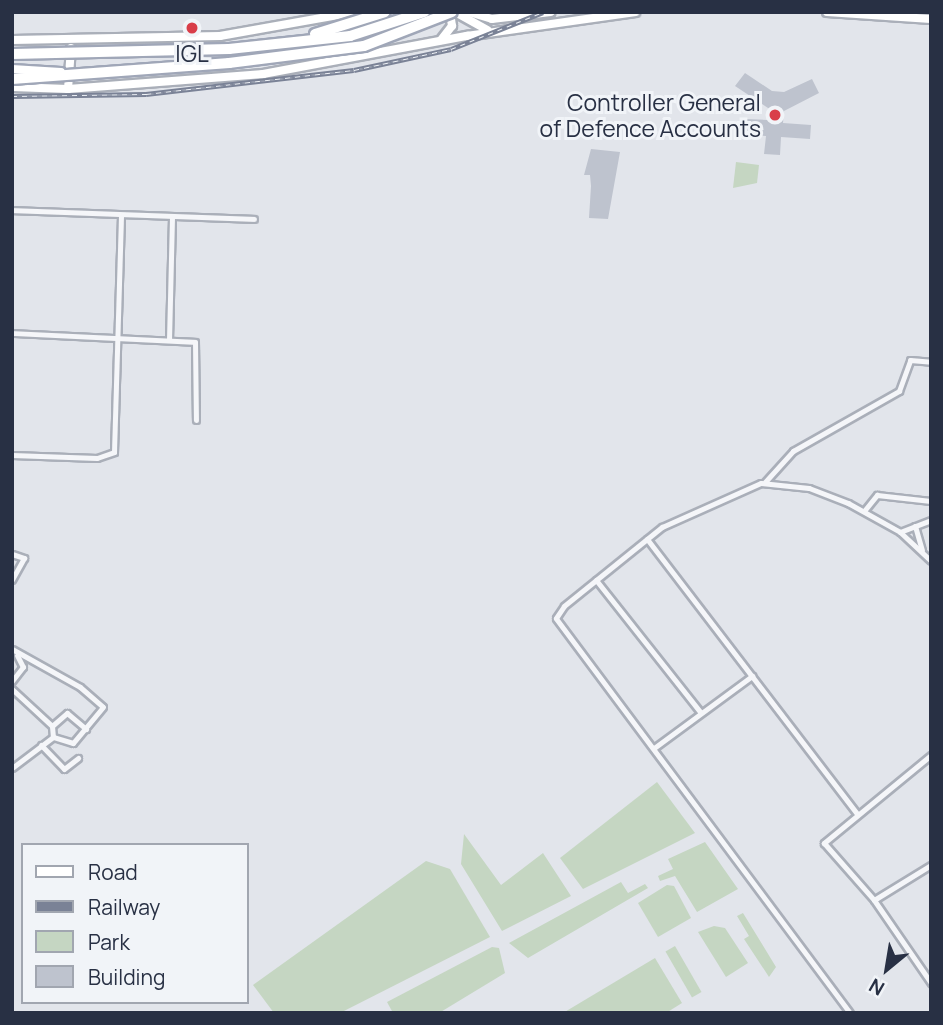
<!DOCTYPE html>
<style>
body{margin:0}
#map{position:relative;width:943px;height:1025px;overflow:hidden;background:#e2e5eb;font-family:Manrope,sans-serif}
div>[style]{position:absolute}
.green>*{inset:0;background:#c5d6c2;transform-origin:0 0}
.building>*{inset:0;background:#bec3ce}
.roads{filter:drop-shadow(2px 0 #aaafb9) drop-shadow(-2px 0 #aaafb9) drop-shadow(0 2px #aaafb9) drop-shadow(0 -2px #aaafb9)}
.minor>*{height:5px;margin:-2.5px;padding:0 2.5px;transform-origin:2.5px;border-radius:2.5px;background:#f5f6f9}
.primary>*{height:8px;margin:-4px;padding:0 4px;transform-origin:4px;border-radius:4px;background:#fff}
.rail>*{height:4.5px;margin-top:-2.25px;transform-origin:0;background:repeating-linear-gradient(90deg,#f1f4f8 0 5px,#7a8296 0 10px);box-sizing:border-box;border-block:2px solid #7a8296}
.bridges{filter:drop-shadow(2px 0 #a0a7b8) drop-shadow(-2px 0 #a0a7b8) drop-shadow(0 2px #a0a7b8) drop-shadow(0 -2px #a0a7b8)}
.primary-bridge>*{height:8px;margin:-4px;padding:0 4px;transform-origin:4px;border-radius:4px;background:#fff}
.motorway-bridge>*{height:10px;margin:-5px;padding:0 5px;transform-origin:5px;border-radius:5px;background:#fff}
.dots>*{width:19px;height:19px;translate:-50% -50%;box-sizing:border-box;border:4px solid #f1f4f8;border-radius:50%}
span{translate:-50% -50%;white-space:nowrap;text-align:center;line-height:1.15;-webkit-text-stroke:6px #f1f4f8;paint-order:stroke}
.poi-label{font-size:23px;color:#283044}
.right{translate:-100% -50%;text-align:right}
.frame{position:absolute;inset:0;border:14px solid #283044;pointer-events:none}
.legend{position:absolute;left:21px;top:843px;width:228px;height:161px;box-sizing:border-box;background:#f1f4f8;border:2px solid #a1a6b0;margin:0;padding:9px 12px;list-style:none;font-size:21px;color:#283044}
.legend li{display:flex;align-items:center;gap:14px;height:35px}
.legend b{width:35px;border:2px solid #a1a6b0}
.north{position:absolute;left:852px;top:934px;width:70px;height:70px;-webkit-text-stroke:5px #f1f4f8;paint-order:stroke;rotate:210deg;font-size:19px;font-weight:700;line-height:28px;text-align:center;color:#283044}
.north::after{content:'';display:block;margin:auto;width:24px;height:32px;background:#283044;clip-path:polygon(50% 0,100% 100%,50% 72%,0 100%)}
</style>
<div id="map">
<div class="green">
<i style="clip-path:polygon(736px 162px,759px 165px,757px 183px,733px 188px)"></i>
<i style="clip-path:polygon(657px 782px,695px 833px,583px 889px,560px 858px)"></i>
<i style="clip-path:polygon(464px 834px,501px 885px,543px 853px,571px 896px,502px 931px,461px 864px)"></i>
<i style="clip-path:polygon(705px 842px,738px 889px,697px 912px,675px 876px,660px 881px,658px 876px,673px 869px,668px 859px)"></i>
<i style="clip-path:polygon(426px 861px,450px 869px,490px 937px,340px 1013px,274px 1013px,253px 985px)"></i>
<i style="clip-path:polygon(621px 882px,628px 893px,645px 884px,648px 888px,528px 958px,509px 943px)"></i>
<i style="clip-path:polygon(667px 885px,674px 886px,691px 918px,658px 937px,638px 903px)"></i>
<i style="clip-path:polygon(743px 913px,776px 967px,769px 977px,744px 939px,749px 936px,737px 916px)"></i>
<i style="clip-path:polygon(714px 926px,725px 928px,748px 963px,726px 977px,698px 932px)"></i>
<i style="left:675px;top:946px;width:53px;height:11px;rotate:60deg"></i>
<i style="clip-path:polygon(492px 947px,499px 948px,505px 973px,439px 1013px,393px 1013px,387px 1002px)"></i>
<i style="clip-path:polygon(655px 958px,682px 1003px,666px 1013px,563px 1013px)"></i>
</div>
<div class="building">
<i style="clip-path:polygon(745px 73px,772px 91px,784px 92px,812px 79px,819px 93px,784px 111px,783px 123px,811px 125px,810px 139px,781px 137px,780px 155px,764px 154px,766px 136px,744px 135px,745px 119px,767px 120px,768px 108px,735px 86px)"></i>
<i style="clip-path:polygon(591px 149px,620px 152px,608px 219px,589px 218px,591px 186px,590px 175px,584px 175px)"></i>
</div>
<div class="roads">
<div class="minor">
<i style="left:12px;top:210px;width:242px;rotate:2.1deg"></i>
<i style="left:12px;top:333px;width:183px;rotate:2.8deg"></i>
<i style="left:195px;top:342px;width:78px;rotate:89.3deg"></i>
<i style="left:169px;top:340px;width:124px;rotate:-88.6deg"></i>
<i style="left:12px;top:455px;width:85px;rotate:2deg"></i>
<i style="left:97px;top:458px;width:18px;rotate:-19deg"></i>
<i style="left:114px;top:452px;width:237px;rotate:-88.3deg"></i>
<i style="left:765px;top:482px;width:42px;rotate:-47.9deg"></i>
<i style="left:793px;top:451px;width:122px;rotate:-29.5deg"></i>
<i style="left:899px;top:391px;width:33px;rotate:-70deg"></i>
<i style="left:910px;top:360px;width:21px;rotate:5deg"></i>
<i style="left:864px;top:511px;width:21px;rotate:-51deg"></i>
<i style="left:877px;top:495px;width:54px;rotate:6.3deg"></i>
<i style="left:915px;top:526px;width:25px;rotate:74deg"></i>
<i style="left:900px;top:532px;width:33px;rotate:-21deg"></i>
<i style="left:647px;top:539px;width:346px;rotate:52.6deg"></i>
<i style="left:12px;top:554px;width:13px;rotate:18deg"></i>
<i style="left:24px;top:558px;width:25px;rotate:119deg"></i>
<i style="left:596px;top:580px;width:169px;rotate:51.7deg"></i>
<i style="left:12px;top:649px;width:78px;rotate:29.2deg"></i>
<i style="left:80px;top:687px;width:30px;rotate:41deg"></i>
<i style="left:103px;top:707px;width:47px;rotate:129.8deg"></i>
<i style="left:73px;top:743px;width:21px;rotate:-163deg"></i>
<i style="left:53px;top:737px;width:51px;rotate:142.9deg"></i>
<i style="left:12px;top:681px;width:18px;rotate:-52deg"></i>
<i style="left:23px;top:667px;width:13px;rotate:-117deg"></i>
<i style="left:12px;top:689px;width:54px;rotate:42.8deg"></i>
<i style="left:52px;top:726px;width:11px;rotate:85deg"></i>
<i style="left:52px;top:726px;width:20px;rotate:-41deg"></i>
<i style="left:67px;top:713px;width:25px;rotate:40deg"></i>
<i style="left:41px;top:745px;width:33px;rotate:46deg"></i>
<i style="left:64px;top:769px;width:18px;rotate:-38deg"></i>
<i style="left:654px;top:748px;width:122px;rotate:-36.3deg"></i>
<i style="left:931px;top:755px;width:139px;rotate:140.6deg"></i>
<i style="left:824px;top:843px;width:76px;rotate:48.7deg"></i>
<i style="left:874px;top:900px;width:101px;rotate:55.5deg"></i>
<i style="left:874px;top:900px;width:67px;rotate:-31.6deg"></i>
<i style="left:850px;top:1013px;width:492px;rotate:-126.7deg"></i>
<i style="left:556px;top:618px;width:14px;rotate:-56deg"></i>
<i style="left:564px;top:606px;width:126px;rotate:-38.9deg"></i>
<i style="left:662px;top:527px;width:108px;rotate:-24deg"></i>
<i style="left:761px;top:483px;width:48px;rotate:5.9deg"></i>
<i style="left:809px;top:488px;width:42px;rotate:21deg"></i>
<i style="left:848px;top:503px;width:60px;rotate:29.1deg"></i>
<i style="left:900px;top:532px;width:42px;rotate:43.1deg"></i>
</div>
<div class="primary">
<i style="left:455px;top:12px;width:37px;rotate:29deg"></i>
<i style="left:469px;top:12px;width:24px;rotate:17deg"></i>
<i style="left:492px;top:19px;width:59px;rotate:-6.8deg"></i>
<i style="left:827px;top:12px;width:104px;rotate:3.9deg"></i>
<i style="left:12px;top:40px;width:208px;rotate:-1.1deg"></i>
<i style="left:220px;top:36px;width:137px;rotate:-10.1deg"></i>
<i style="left:441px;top:40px;width:18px;rotate:-52deg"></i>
<i style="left:452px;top:26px;width:14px;rotate:-98deg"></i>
<i style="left:12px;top:87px;width:56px;rotate:2deg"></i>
<i style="left:68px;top:89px;width:196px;rotate:-4.4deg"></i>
<i style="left:263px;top:74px;width:208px;rotate:-10.6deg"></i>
<i style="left:467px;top:36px;width:170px;rotate:-8.1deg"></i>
<i style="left:68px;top:89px;width:41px;rotate:-85.8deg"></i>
</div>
</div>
<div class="rail">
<i style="left:12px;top:96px;width:134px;rotate:-0.9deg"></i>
<i style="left:146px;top:94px;width:209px;rotate:-6.6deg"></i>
<i style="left:354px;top:70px;width:99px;rotate:-12.2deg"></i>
<i style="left:451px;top:49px;width:99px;rotate:-21.9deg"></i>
</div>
<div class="bridges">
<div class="primary-bridge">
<i style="left:12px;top:69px;width:49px;rotate:3.5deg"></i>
</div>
<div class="motorway-bridge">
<i style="left:315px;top:34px;width:73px;rotate:-17.4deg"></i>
<i style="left:12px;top:54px;width:217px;rotate:-1.3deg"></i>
<i style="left:229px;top:49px;width:122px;rotate:-6.1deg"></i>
<i style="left:350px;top:36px;width:78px;rotate:-18deg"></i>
<i style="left:12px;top:79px;width:218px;rotate:-4.2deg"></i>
<i style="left:229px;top:63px;width:136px;rotate:-7.2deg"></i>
<i style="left:364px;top:46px;width:94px;rotate:-21.1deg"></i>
</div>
</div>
<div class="dots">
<i style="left:192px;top:28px;background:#d93e49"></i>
<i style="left:775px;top:115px;background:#d93e49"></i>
</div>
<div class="poi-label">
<span style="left:192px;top:53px">IGL</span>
<span class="right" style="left:761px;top:115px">Controller General<br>of Defence Accounts</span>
</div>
<div class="frame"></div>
<ul class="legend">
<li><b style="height:9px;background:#fff"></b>Road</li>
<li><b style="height:9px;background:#7a8296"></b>Railway</li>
<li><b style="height:19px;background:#c5d6c2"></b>Park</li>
<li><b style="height:19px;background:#bec3ce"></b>Building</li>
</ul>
<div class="north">N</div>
</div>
